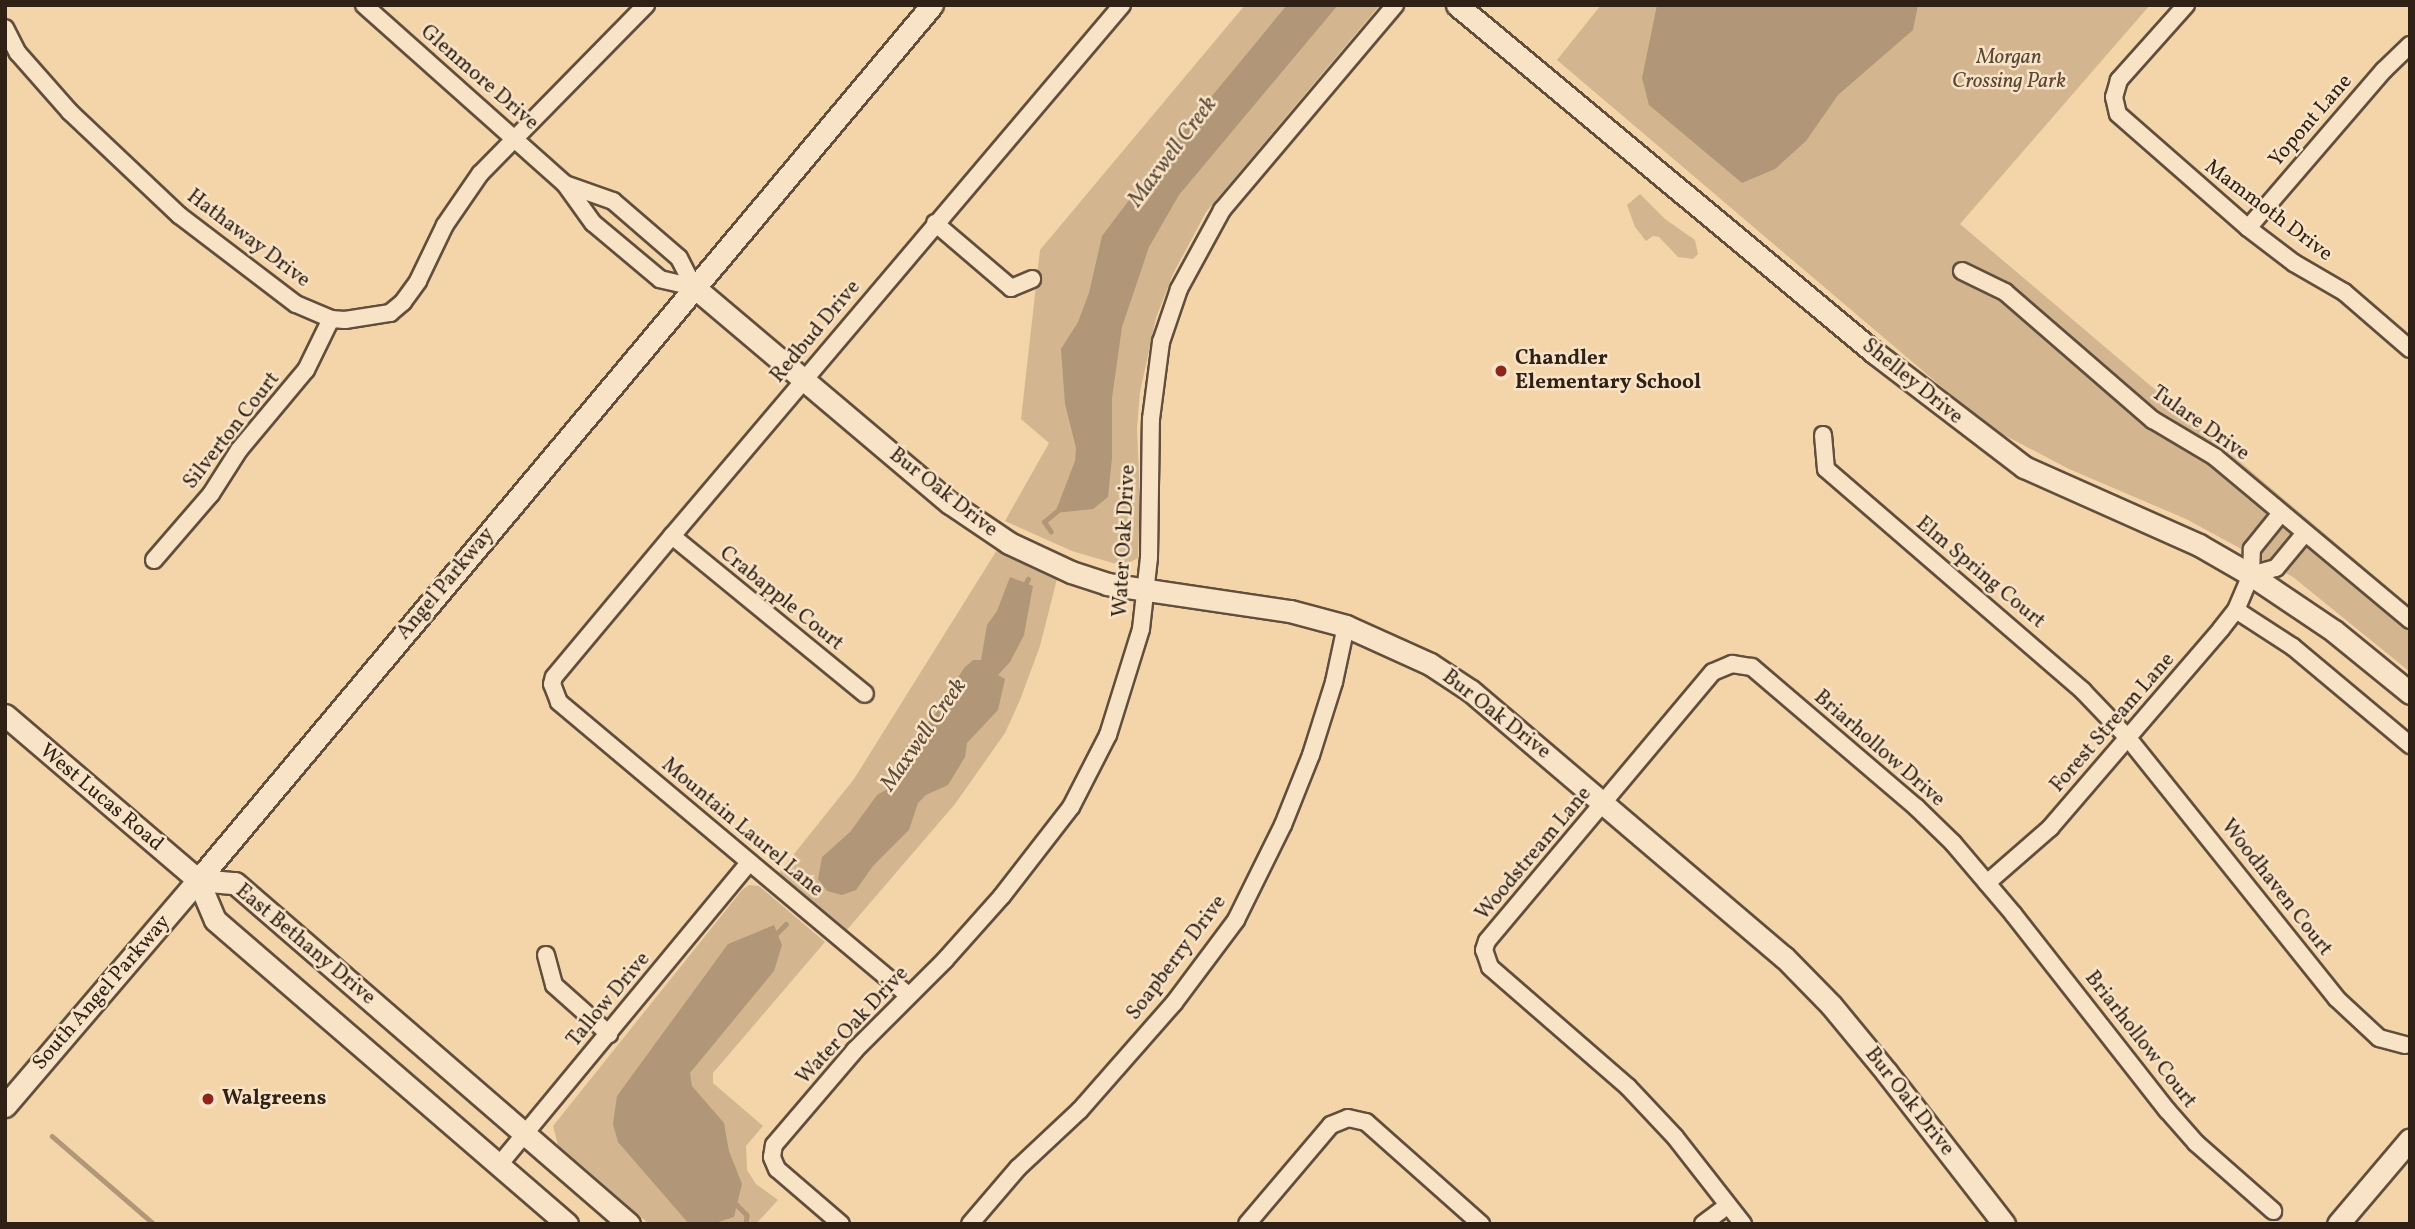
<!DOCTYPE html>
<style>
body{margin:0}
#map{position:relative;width:2415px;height:1229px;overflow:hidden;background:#f4d4a9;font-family:Vollkorn,serif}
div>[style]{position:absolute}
.green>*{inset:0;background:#d3b690}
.water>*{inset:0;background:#b19777}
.stream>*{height:4.5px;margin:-2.25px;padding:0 2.25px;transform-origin:2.25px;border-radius:2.25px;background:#b19777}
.roads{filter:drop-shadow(2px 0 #614e3c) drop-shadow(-2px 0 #614e3c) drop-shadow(0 2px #614e3c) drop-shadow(0 -2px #614e3c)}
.street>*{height:16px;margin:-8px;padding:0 8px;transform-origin:8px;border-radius:8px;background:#f8e3c7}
.secondary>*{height:21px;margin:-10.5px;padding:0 10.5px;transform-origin:10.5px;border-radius:10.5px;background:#f8e3c7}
.dots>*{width:19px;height:19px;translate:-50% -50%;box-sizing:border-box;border:4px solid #f8e3c7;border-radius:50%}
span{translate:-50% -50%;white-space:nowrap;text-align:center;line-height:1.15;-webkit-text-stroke:5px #f8e3c7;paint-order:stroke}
.park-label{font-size:21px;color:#594635;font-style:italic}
.street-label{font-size:21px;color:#302117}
.poi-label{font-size:21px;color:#302117;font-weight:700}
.left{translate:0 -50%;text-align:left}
.water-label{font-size:23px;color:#5d4a39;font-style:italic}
.frame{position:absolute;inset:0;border:7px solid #302117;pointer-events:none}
</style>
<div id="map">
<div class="green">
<i style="clip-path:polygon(1245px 5px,1380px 5px,1206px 212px,1173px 274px,1156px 318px,1140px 392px,1137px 428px,1140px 499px,1138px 558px,1123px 566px,1072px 551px,1005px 521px,1049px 443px,1021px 419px,1040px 250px)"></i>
<i style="clip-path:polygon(1601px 5px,2150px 5px,1960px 224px,2410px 606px,2410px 672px,2293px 577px,2186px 519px,2069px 469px,1989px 427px,1557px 60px)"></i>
<i style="clip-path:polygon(1640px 194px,1665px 219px,1695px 240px,1698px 254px,1693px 259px,1678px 257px,1659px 237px,1653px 236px,1646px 241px,1635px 227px,1627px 205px)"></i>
<i style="clip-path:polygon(997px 550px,1057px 579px,1040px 646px,1020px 700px,1005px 733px,955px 804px,846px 931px,778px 874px,854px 779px)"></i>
<i style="clip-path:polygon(749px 885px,759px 886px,825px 942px,713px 1073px,713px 1083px,763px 1126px,746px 1146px,747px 1170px,756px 1184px,778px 1200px,756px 1224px,649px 1224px,558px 1145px,553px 1126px,742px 890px)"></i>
</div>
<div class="water">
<i style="clip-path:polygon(1287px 5px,1338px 5px,1179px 195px,1149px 247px,1122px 327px,1112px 398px,1112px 458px,1108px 497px,1093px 509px,1055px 513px,1075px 461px,1076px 448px,1065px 404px,1061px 349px,1078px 322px,1089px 293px,1102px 236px,1160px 159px)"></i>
<i style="clip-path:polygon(1657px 5px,1918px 5px,1913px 30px,1838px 95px,1806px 141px,1775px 169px,1742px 183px,1649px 105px,1642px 78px)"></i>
<i style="clip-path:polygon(1010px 577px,1033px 586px,1024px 635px,1010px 662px,998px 675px,1005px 679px,998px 710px,967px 743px,965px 757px,948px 785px,926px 795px,918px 803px,909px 830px,873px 866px,856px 890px,842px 895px,827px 891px,818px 879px,822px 857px,850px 832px,877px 795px,896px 784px,902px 752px,936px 713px,964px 668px,973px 660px,981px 660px,987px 625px,997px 611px)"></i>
<i style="clip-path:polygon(774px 925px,782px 945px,774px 971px,690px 1073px,692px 1086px,724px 1123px,729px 1151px,742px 1184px,734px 1217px,712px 1224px,689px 1224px,618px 1142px,613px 1124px,617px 1096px,728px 944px)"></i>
</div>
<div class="stream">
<i style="left:1051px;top:532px;width:12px;rotate:-125deg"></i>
<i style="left:1044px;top:522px;width:17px;rotate:-40deg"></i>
<i style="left:1023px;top:588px;width:10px;rotate:-61deg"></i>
<i style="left:773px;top:937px;width:18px;rotate:-45deg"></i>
<i style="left:52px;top:1136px;width:135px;rotate:40.8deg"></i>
<i style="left:734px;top:1202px;width:18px;rotate:45deg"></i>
<i style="left:747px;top:1215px;width:9px;rotate:96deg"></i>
</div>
<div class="roads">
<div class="street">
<i style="left:364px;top:5px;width:269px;rotate:41.7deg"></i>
<i style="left:2186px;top:5px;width:101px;rotate:131.8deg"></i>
<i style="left:2119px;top:80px;width:18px;rotate:106deg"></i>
<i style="left:2114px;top:97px;width:17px;rotate:77deg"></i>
<i style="left:2118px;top:114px;width:173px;rotate:41.2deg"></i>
<i style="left:2248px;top:228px;width:58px;rotate:37.3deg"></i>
<i style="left:2294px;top:263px;width:58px;rotate:30.1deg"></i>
<i style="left:2344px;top:292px;width:87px;rotate:40.8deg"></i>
<i style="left:5px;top:28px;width:28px;rotate:63deg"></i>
<i style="left:18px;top:53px;width:79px;rotate:48.6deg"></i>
<i style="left:70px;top:112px;width:150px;rotate:43.4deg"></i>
<i style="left:179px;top:215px;width:147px;rotate:37.3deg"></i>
<i style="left:296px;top:304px;width:38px;rotate:23deg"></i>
<i style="left:331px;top:319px;width:14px;rotate:4deg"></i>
<i style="left:345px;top:320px;width:46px;rotate:-8.8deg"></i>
<i style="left:390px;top:313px;width:17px;rotate:-40deg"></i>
<i style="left:403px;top:302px;width:26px;rotate:-54deg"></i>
<i style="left:418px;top:281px;width:62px;rotate:-64.3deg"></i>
<i style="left:445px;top:225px;width:62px;rotate:-55.5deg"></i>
<i style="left:480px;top:174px;width:237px;rotate:-45.5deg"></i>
<i style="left:565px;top:184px;width:51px;rotate:19.5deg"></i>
<i style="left:613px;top:201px;width:87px;rotate:40.8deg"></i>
<i style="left:679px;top:258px;width:33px;rotate:63deg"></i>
<i style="left:694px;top:287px;width:35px;rotate:-167deg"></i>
<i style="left:660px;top:279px;width:87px;rotate:-140.1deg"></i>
<i style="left:593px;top:223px;width:48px;rotate:-125.7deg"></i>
<i style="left:935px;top:223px;width:100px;rotate:40.5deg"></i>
<i style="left:1011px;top:288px;width:23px;rotate:-23deg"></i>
<i style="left:2248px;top:228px;width:208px;rotate:-49.3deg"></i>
<i style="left:2384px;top:70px;width:36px;rotate:-44deg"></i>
<i style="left:1962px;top:271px;width:48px;rotate:26deg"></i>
<i style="left:2005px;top:292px;width:196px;rotate:40.9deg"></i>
<i style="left:2153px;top:420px;width:72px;rotate:30.8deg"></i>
<i style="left:2215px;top:457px;width:254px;rotate:39.9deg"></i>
<i style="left:1823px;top:435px;width:34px;rotate:85deg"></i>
<i style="left:1826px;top:469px;width:340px;rotate:40.8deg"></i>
<i style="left:2083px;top:691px;width:65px;rotate:46.2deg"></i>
<i style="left:2128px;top:738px;width:333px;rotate:51.3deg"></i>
<i style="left:2336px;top:998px;width:59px;rotate:42.9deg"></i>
<i style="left:2379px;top:1038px;width:27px;rotate:15deg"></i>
<i style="left:672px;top:536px;width:249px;rotate:39.3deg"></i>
<i style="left:154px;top:560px;width:87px;rotate:-49.2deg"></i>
<i style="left:211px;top:494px;width:52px;rotate:-57.5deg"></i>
<i style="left:239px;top:450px;width:104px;rotate:-50.1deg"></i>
<i style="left:306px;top:370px;width:57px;rotate:-63.9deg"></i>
<i style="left:2251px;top:575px;width:26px;rotate:-16deg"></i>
<i style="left:2276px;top:568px;width:45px;rotate:-50.4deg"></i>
<i style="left:2236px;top:610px;width:68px;rotate:33deg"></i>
<i style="left:2293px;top:647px;width:153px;rotate:39.9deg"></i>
<i style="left:1987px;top:883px;width:84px;rotate:-41.1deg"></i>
<i style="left:2050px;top:828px;width:262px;rotate:-49.3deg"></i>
<i style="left:2221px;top:629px;width:24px;rotate:-52deg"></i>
<i style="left:2236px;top:610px;width:38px;rotate:-67deg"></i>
<i style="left:2251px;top:575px;width:26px;rotate:-88deg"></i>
<i style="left:2252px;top:549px;width:46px;rotate:-51.1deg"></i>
<i style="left:546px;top:955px;width:31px;rotate:75deg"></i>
<i style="left:554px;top:985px;width:74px;rotate:41.7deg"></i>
<i style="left:908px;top:995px;width:456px;rotate:-140deg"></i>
<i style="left:559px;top:702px;width:19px;rotate:-111deg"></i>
<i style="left:552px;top:684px;width:7px;rotate:-74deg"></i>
<i style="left:554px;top:677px;width:184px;rotate:-50.1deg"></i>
<i style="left:672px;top:536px;width:696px;rotate:-49.72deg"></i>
<i style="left:499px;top:1165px;width:393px;rotate:-50.4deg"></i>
<i style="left:841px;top:1224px;width:84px;rotate:-139.3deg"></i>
<i style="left:777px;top:1169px;width:13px;rotate:-113deg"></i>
<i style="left:772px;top:1157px;width:12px;rotate:-81deg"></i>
<i style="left:774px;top:1145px;width:125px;rotate:-49.5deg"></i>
<i style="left:855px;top:1050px;width:127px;rotate:-45deg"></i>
<i style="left:945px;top:960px;width:86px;rotate:-48.3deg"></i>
<i style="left:1002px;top:896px;width:113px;rotate:-52.2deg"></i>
<i style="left:1071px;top:807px;width:81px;rotate:-62.8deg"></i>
<i style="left:1108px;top:735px;width:111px;rotate:-72.7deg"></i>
<i style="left:1141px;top:629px;width:71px;rotate:-83.6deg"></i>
<i style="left:1149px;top:558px;width:139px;rotate:-89.2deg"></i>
<i style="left:1151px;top:419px;width:78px;rotate:-82.6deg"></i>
<i style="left:1161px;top:342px;width:56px;rotate:-71.2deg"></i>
<i style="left:1179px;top:289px;width:90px;rotate:-61.4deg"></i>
<i style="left:1222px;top:210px;width:268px;rotate:-49.8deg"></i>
<i style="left:970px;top:1224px;width:74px;rotate:-49.4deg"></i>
<i style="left:1018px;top:1168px;width:85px;rotate:-43.1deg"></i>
<i style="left:1080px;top:1110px;width:142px;rotate:-48.7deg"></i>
<i style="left:1174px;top:1003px;width:104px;rotate:-53.2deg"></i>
<i style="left:1236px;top:920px;width:106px;rotate:-63.7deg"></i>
<i style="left:1283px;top:825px;width:75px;rotate:-68.2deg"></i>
<i style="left:1311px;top:755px;width:77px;rotate:-72.5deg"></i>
<i style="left:1334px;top:682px;width:57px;rotate:-77.9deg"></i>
<i style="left:1247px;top:1224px;width:130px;rotate:-49.7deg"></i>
<i style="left:1331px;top:1125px;width:18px;rotate:-22deg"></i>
<i style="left:1348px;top:1118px;width:18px;rotate:13deg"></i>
<i style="left:1366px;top:1122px;width:154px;rotate:41.6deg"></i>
<i style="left:1703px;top:1224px;width:31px;rotate:-37deg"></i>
<i style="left:1743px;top:1224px;width:110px;rotate:-128deg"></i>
<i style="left:1675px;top:1137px;width:69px;rotate:-133.2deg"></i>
<i style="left:1628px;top:1087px;width:183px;rotate:-139deg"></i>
<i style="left:1490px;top:967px;width:18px;rotate:-109deg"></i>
<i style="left:1484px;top:950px;width:9px;rotate:-72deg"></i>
<i style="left:1487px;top:941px;width:351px;rotate:-50deg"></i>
<i style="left:1713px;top:672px;width:21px;rotate:-23deg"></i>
<i style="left:1732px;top:664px;width:20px;rotate:9deg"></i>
<i style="left:1752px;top:667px;width:216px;rotate:40.5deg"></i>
<i style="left:1916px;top:807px;width:52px;rotate:44.2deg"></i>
<i style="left:1953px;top:843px;width:94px;rotate:49.7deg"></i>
<i style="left:2014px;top:915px;width:248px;rotate:51.9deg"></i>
<i style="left:2167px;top:1110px;width:44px;rotate:48.7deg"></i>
<i style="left:2196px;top:1143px;width:103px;rotate:41.4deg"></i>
</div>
<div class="secondary">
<i style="left:1457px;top:5px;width:544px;rotate:39.78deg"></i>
<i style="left:1875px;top:353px;width:188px;rotate:37.4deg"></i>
<i style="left:2024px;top:467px;width:192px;rotate:24deg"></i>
<i style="left:2199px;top:545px;width:60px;rotate:30deg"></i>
<i style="left:2251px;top:575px;width:100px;rotate:34deg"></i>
<i style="left:2334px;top:631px;width:98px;rotate:39.2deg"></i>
<i style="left:694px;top:287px;width:335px;rotate:40.2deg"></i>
<i style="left:950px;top:503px;width:71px;rotate:34.1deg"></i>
<i style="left:1009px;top:543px;width:68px;rotate:25.1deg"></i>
<i style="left:1071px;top:572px;width:38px;rotate:18deg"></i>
<i style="left:1107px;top:584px;width:185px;rotate:8.4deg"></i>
<i style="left:1290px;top:611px;width:58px;rotate:15deg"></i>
<i style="left:1346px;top:626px;width:92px;rotate:24.3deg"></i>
<i style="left:1430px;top:664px;width:49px;rotate:33.4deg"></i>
<i style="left:1471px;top:691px;width:411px;rotate:40.4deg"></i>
<i style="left:1784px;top:957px;width:67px;rotate:45.6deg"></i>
<i style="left:1831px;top:1005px;width:88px;rotate:50.5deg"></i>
<i style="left:1887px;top:1073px;width:191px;rotate:52.2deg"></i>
<i style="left:5px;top:715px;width:254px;rotate:40.5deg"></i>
<i style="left:198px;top:880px;width:43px;rotate:67deg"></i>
<i style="left:215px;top:920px;width:465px;rotate:40.8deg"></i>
<i style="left:198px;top:880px;width:37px;rotate:5deg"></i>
<i style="left:235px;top:883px;width:521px;rotate:40.88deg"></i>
<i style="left:5px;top:1106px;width:297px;rotate:-49.5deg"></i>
<i style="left:198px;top:880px;width:1142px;rotate:-50.01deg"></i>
<i style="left:2338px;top:1224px;width:111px;rotate:-49.7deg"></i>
</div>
</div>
<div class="dots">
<i style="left:1501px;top:371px;background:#8f2418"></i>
<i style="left:208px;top:1099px;background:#8f2418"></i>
</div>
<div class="park-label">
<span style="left:2009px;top:70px">Morgan<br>Crossing Park</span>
</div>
<div class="street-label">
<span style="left:479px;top:78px;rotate:41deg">Glenmore Drive</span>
<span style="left:2311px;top:121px;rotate:-49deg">Yopont Lane</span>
<span style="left:2268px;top:211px;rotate:37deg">Mammoth Drive</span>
<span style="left:248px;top:239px;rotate:37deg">Hathaway Drive</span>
<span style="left:816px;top:332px;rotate:-50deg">Redbud Drive</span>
<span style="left:1912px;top:382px;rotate:39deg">Shelley Drive</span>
<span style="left:2200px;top:424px;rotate:35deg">Tulare Drive</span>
<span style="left:232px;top:431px;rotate:-52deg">Silverton Court</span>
<span style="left:943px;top:493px;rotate:38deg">Bur Oak Drive</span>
<span style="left:1125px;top:541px;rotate:-87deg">Water Oak Drive</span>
<span style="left:1980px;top:573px;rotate:40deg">Elm Spring Court</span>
<span style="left:446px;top:584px;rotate:-50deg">Angel Parkway</span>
<span style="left:781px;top:599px;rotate:39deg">Crabapple Court</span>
<span style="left:1496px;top:715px;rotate:38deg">Bur Oak Drive</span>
<span style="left:2113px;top:723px;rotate:-49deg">Forest Stream Lane</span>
<span style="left:1879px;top:749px;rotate:41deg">Briarhollow Drive</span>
<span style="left:101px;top:798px;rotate:40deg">West Lucas Road</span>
<span style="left:742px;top:828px;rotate:40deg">Mountain Laurel Lane</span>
<span style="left:1534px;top:854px;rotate:-50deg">Woodstream Lane</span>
<span style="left:2276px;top:888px;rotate:52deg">Woodhaven Court</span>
<span style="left:305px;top:945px;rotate:40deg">East Bethany Drive</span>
<span style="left:1177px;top:958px;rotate:-53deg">Soapberry Drive</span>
<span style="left:102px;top:993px;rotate:-49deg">South Angel Parkway</span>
<span style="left:609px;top:1000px;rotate:-50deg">Tallow Drive</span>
<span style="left:853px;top:1026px;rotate:-47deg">Water Oak Drive</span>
<span style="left:2140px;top:1040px;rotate:52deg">Briarhollow Court</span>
<span style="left:1909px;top:1102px;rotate:52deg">Bur Oak Drive</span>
</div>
<div class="poi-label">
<span class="left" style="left:1515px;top:371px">Chandler<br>Elementary School</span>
<span class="left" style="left:222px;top:1099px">Walgreens</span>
</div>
<div class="water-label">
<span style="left:1173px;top:152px;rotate:-53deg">Maxwell Creek</span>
<span style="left:924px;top:735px;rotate:-55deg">Maxwell Creek</span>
</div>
<div class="frame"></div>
</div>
